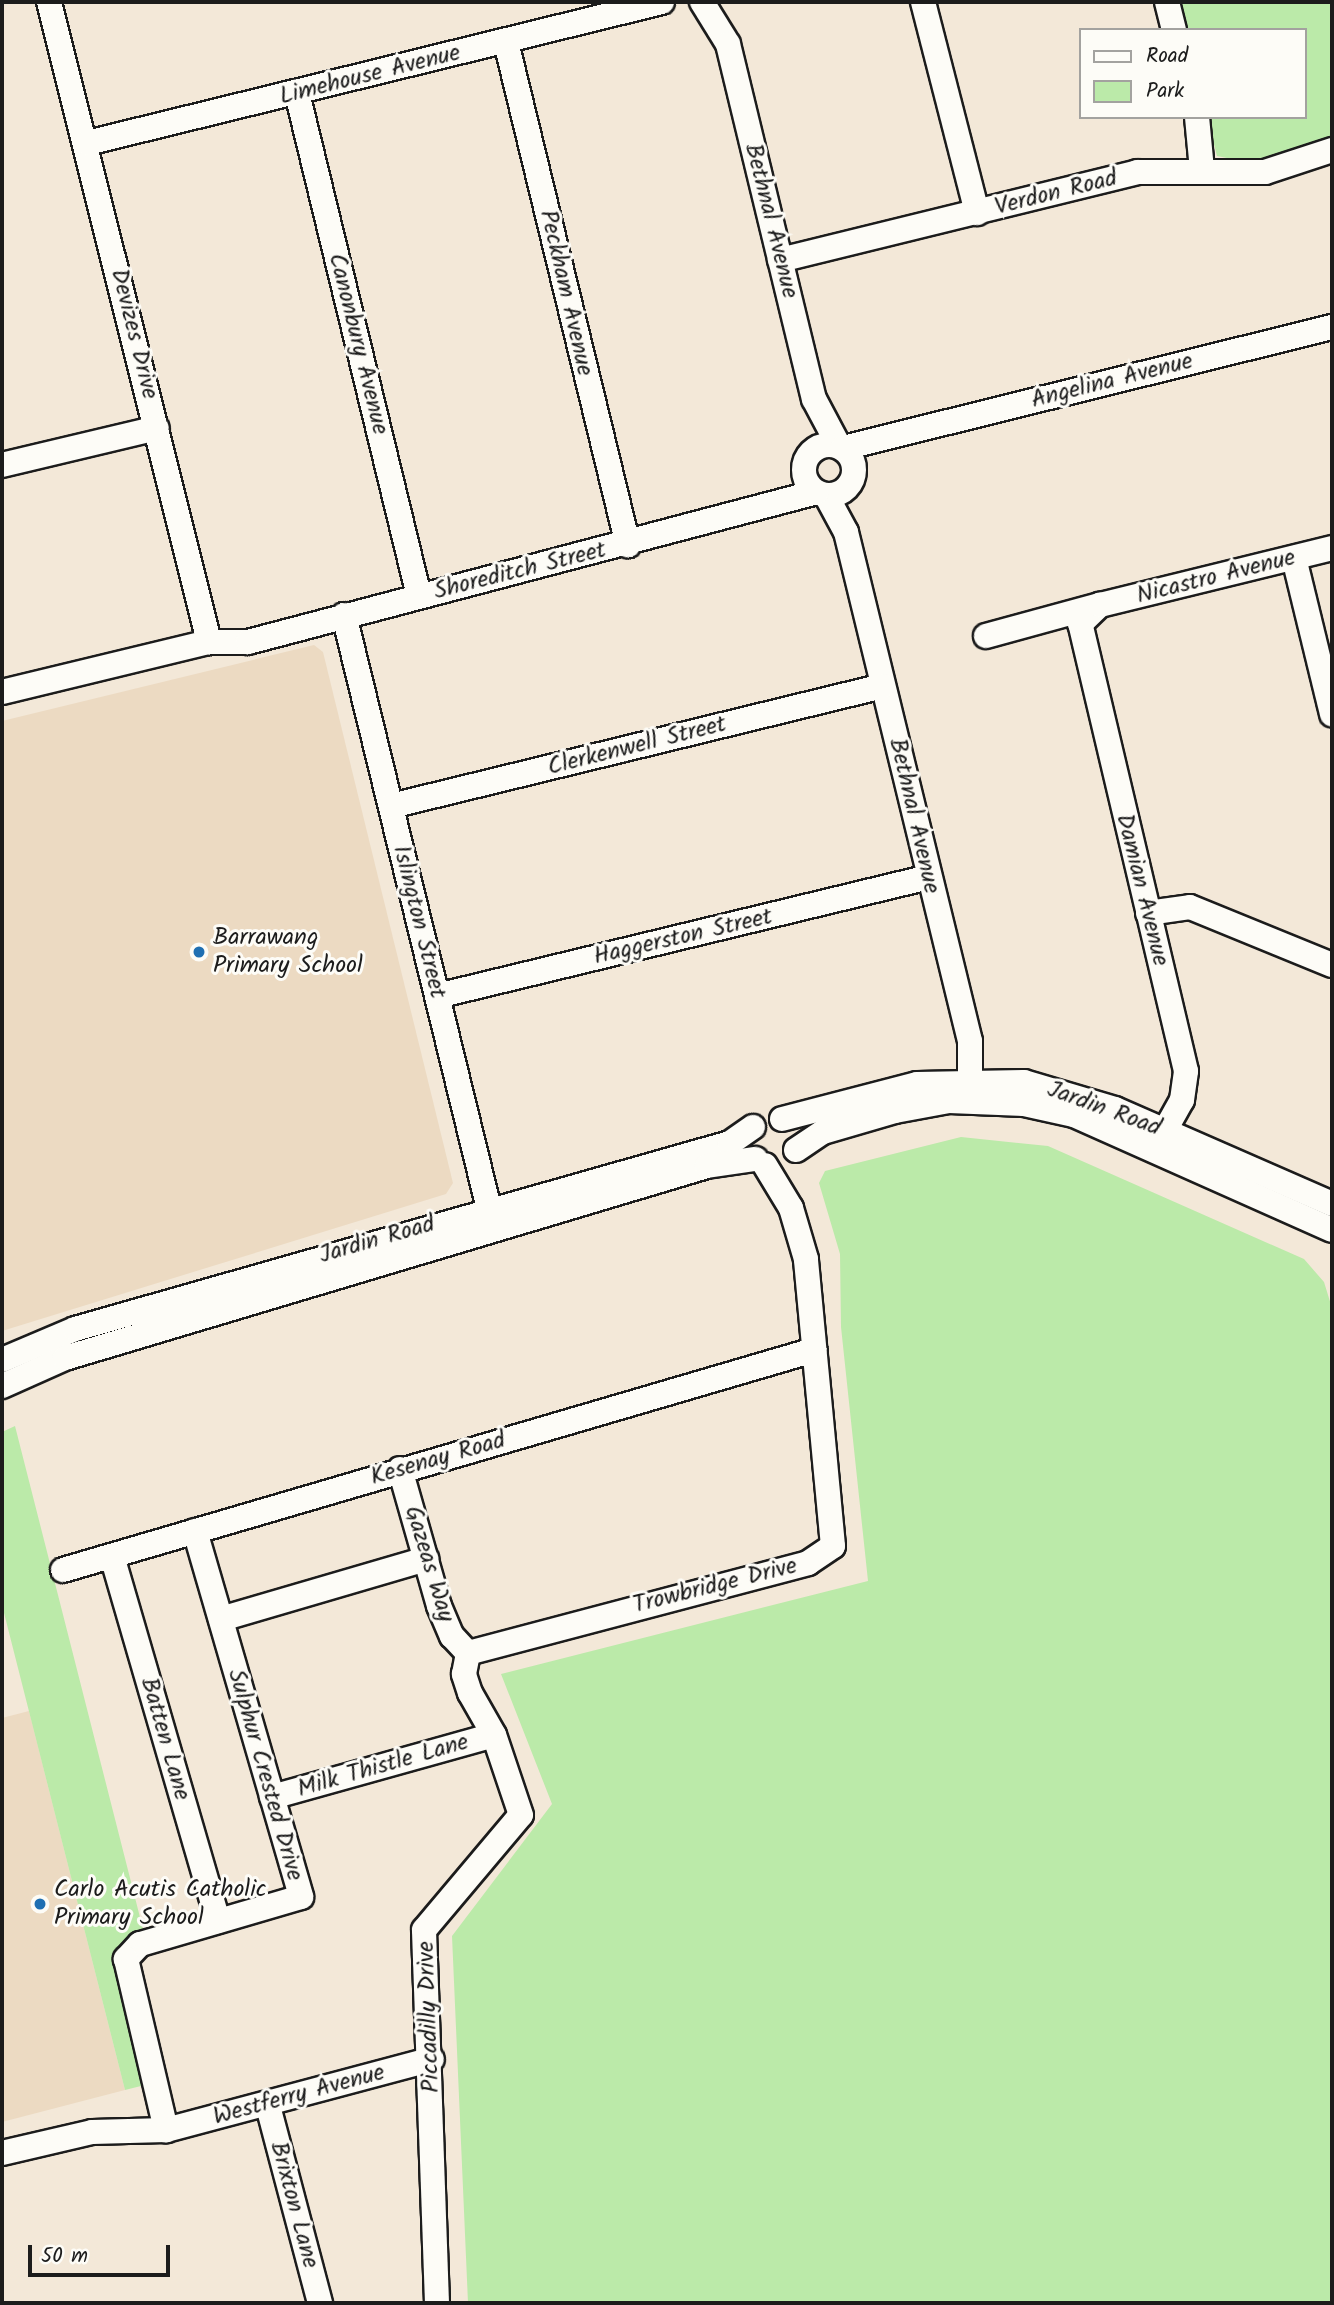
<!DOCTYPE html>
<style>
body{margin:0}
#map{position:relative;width:1334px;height:2305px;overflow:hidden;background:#f3e8d8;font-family:Kalam,sans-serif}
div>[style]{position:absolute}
.built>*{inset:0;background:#ecdac2}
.green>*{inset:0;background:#bbeaa9}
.roads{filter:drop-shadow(2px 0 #1c1c1c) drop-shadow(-2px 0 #1c1c1c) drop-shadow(0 2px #1c1c1c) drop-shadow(0 -2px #1c1c1c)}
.minor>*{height:24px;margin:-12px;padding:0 12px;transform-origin:12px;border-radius:12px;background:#fdfcf7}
.minor>.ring{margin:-12px;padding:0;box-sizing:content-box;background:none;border:24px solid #fdfcf7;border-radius:50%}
.dots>*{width:19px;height:19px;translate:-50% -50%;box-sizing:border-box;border:4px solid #fdfcf7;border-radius:50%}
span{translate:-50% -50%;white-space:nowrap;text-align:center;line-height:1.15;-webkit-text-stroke:6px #fdfcf7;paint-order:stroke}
.street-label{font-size:24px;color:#1c1c1c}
.poi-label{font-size:24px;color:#1c1c1c}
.left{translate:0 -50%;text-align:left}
.frame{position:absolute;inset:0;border:4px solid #1c1c1c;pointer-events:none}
.legend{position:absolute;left:1079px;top:28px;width:228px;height:91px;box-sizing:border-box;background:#fdfcf7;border:2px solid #a3a29f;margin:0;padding:9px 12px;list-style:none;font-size:21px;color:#1c1c1c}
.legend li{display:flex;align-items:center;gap:14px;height:35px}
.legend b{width:35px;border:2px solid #a3a29f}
.scale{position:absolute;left:28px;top:2245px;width:142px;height:32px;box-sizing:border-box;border:4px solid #1c1c1c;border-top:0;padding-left:9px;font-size:21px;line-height:24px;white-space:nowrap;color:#1c1c1c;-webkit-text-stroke:5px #fdfcf7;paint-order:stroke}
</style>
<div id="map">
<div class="built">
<i style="clip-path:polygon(314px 645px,323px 652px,453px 1183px,446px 1194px,2px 1331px,2px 721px)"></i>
<i style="clip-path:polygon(29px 1711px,125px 2090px,2px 2122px,2px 1718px)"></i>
</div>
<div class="green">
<i style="clip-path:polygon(1178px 2px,1332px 2px,1332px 136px,1293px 156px,1247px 162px,1217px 156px,1207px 117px,1304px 117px,1304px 30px,1185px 30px)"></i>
<i style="clip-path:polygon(961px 1137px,1048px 1146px,1304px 1259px,1324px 1282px,1332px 1308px,1332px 2303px,468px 2303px,452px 1936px,552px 1804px,501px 1674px,868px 1581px,841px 1327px,840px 1254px,819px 1183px,825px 1171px)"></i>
<i style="clip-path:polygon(15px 1426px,144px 1933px,116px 1953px,145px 2085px,125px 2090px,2px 1605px,2px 1432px)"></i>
</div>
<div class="roads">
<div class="minor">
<i style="left:49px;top:2px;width:660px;rotate:75.96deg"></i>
<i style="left:702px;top:2px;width:49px;rotate:58.2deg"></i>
<i style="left:728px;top:44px;width:365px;rotate:76.4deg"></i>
<i style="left:814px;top:399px;width:53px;rotate:62deg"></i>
<i style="left:923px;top:2px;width:218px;rotate:75.6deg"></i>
<i style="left:1167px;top:2px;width:29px;rotate:76deg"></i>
<i style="left:506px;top:42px;width:518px;rotate:76.37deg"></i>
<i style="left:297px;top:93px;width:518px;rotate:76.37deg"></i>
<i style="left:1197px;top:117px;width:53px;rotate:84.6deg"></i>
<i style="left:87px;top:143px;width:592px;rotate:-13.78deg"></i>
<i style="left:780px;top:260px;width:368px;rotate:-13.8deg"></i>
<i style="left:1137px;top:172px;width:128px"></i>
<i style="left:1265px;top:172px;width:71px;rotate:-18.2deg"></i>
<i class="ring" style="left:804px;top:445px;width:26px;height:26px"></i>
<i style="left:843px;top:448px;width:504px;rotate:-13.9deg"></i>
<i style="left:2px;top:465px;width:159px;rotate:-13.4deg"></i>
<i style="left:826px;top:495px;width:42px;rotate:61.6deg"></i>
<i style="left:846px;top:532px;width:524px;rotate:76.31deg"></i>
<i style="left:970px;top:1041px;width:59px;rotate:90deg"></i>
<i style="left:1294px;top:558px;width:161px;rotate:76.3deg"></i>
<i style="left:344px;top:615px;width:624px;rotate:76.28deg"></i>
<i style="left:986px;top:636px;width:114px;rotate:-15.3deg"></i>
<i style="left:2px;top:692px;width:213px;rotate:-13.6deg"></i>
<i style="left:209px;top:642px;width:39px"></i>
<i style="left:248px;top:642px;width:588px;rotate:-14.77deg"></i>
<i style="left:391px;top:806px;width:506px;rotate:-13.71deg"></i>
<i style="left:1148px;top:913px;width:42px;rotate:-8.1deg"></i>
<i style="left:1190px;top:907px;width:153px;rotate:22.2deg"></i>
<i style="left:437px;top:996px;width:506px;rotate:-13.6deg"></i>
<i style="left:782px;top:1119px;width:139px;rotate:-14.5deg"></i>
<i style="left:917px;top:1084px;width:107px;rotate:-1.1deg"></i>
<i style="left:1024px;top:1082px;width:95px;rotate:16.5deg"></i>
<i style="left:1115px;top:1109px;width:237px;rotate:23.6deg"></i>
<i style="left:796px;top:1150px;width:32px;rotate:-34deg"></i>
<i style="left:823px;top:1132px;width:75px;rotate:-16.3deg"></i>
<i style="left:895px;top:1111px;width:55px;rotate:-10.5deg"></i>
<i style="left:949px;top:1101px;width:75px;rotate:2.3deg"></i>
<i style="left:1024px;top:1104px;width:51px;rotate:12.4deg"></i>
<i style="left:1074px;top:1115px;width:282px;rotate:24deg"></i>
<i style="left:1154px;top:1150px;width:57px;rotate:-60.8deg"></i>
<i style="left:1182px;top:1100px;width:29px;rotate:-82deg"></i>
<i style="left:1186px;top:1071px;width:459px;rotate:-103.3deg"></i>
<i style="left:1080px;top:624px;width:28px;rotate:-44deg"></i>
<i style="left:1100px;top:605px;width:239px;rotate:-13.8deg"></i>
<i style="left:2px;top:1360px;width:79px;rotate:-23deg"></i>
<i style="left:75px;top:1329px;width:681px;rotate:-15.85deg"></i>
<i style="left:730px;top:1143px;width:28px;rotate:-35deg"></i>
<i style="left:2px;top:1386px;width:69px;rotate:-24deg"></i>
<i style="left:65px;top:1358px;width:670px;rotate:-16.65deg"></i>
<i style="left:707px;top:1166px;width:49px;rotate:-8.3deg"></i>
<i style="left:400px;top:1469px;width:142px;rotate:74.1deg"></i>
<i style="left:439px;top:1606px;width:33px;rotate:67deg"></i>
<i style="left:452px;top:1636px;width:23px;rotate:47deg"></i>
<i style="left:195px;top:1531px;width:381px;rotate:73.8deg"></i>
<i style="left:301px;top:1897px;width:168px;rotate:163.7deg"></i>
<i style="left:140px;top:1944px;width:21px;rotate:133deg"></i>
<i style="left:126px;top:1959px;width:176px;rotate:76.8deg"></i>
<i style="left:166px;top:2130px;width:275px;rotate:-14.9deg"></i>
<i style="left:112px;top:1556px;width:380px;rotate:73.8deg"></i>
<i style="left:63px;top:1570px;width:783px;rotate:-16.33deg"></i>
<i style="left:221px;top:1619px;width:214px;rotate:-16.3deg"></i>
<i style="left:468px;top:1653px;width:352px;rotate:-14.8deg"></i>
<i style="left:808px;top:1563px;width:30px;rotate:-34deg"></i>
<i style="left:833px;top:1546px;width:288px;rotate:-95.4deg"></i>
<i style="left:806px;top:1259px;width:53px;rotate:-106.4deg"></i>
<i style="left:791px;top:1208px;width:50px;rotate:-121.2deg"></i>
<i style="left:272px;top:1797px;width:230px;rotate:-15.6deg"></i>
<i style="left:268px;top:2106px;width:204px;rotate:75.2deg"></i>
<i style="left:2px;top:2153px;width:92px;rotate:-13.1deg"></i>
<i style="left:92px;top:2132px;width:74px;rotate:-1.5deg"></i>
<i style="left:437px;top:2303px;width:373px;rotate:-92deg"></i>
<i style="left:424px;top:1930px;width:150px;rotate:-49.9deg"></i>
<i style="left:521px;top:1815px;width:84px;rotate:-108.6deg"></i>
<i style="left:494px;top:1735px;width:48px;rotate:-119.7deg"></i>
<i style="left:470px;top:1693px;width:20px;rotate:-108deg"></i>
<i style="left:464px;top:1674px;width:21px;rotate:-79deg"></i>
</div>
</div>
<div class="dots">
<i style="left:199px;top:952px;background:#1f6fb2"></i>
<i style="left:40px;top:1904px;background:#1f6fb2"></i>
</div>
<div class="street-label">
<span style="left:370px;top:75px;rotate:-14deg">Limehouse Avenue</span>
<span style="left:1056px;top:193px;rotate:-14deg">Verdon Road</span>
<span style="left:771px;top:221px;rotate:76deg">Bethnal Avenue</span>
<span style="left:566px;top:293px;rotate:77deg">Peckham Avenue</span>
<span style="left:134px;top:334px;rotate:76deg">Devizes Drive</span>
<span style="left:358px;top:344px;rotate:76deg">Canonbury Avenue</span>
<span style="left:1112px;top:381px;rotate:-14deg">Angelina Avenue</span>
<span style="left:520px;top:571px;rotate:-14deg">Shoreditch Street</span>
<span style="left:1216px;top:577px;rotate:-14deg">Nicastro Avenue</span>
<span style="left:637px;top:746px;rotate:-14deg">Clerkenwell Street</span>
<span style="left:914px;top:816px;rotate:77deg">Bethnal Avenue</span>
<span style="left:1142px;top:890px;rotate:76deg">Damian Avenue</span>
<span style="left:419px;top:922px;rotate:76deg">Islington Street</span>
<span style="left:683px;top:937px;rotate:-13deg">Haggerston Street</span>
<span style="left:1104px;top:1109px;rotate:20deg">Jardin Road</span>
<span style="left:377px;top:1240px;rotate:-16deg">Jardin Road</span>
<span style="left:438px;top:1459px;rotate:-16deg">Kesenay Road</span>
<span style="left:429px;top:1564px;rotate:73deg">Gazeas Way</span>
<span style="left:715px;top:1586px;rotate:-14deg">Trowbridge Drive</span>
<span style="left:165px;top:1739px;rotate:74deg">Batten Lane</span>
<span style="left:383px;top:1766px;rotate:-16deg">Milk Thistle Lane</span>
<span style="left:265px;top:1775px;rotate:74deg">Sulphur Crested Drive</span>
<span style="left:429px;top:2017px;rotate:-92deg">Piccadilly Drive</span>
<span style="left:299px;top:2095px;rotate:-15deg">Westferry Avenue</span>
<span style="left:294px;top:2205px;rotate:75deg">Brixton Lane</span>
</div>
<div class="poi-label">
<span class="left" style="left:213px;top:952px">Barrawang<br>Primary School</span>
<span class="left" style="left:54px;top:1904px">Carlo Acutis Catholic<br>Primary School</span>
</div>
<div class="frame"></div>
<ul class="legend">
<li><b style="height:9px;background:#fdfcf7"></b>Road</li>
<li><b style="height:19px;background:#bbeaa9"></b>Park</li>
</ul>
<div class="scale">50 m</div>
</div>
